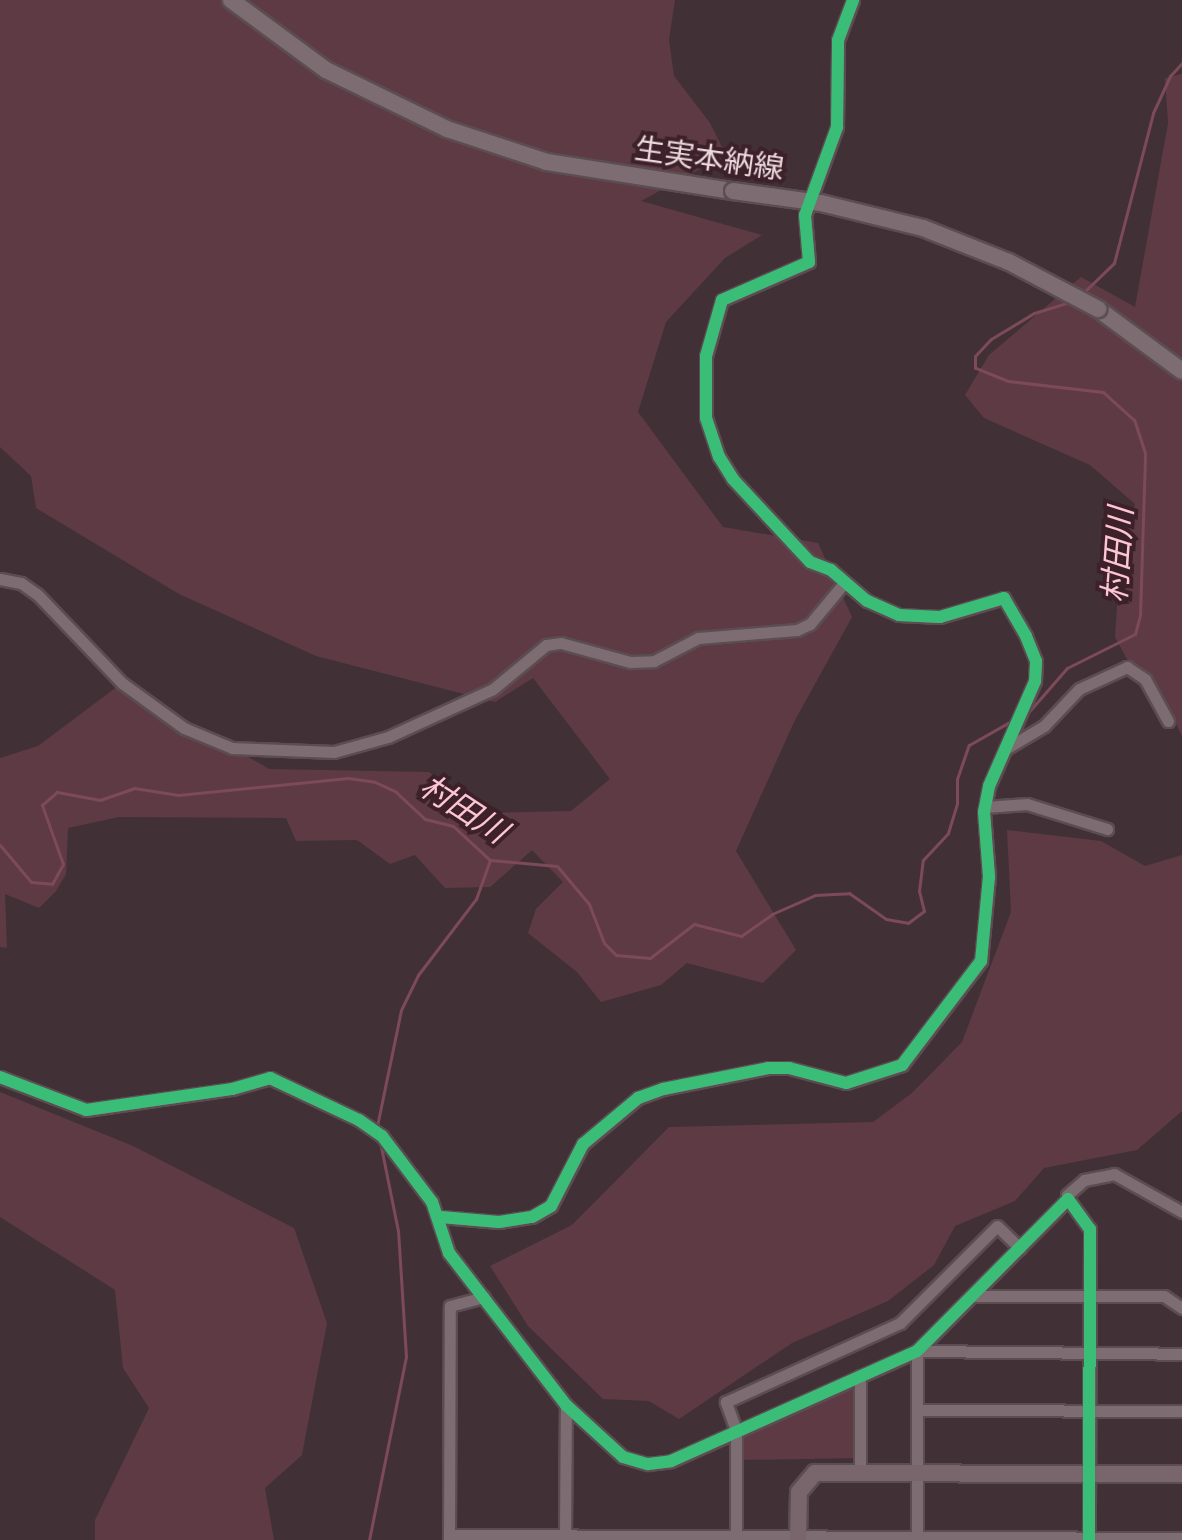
<!DOCTYPE html>
<meta charset="utf-8">
<style>
body{margin:0}
#map{position:relative;width:1182px;height:1540px;overflow:hidden;background:#413136;font-family:"Alegreya Sans","Noto Sans JP",sans-serif}
div>[style]{position:absolute}
.green>*{inset:0;background:#5e3a45}
.stream>*{height:3px;margin:-1.5px;padding:0 1.5px;transform-origin:1.5px;border-radius:1.5px;background:#7d4a59}
.roads{filter:drop-shadow(2px 0 #5b4d52) drop-shadow(-2px 0 #5b4d52) drop-shadow(0 2px #5b4d52) drop-shadow(0 -2px #5b4d52)}
.street>*{height:11px;margin:-5.5px;padding:0 5.5px;transform-origin:5.5px;border-radius:5.5px;background:#7d6d72}
.secondary>*{height:16px;margin:-8px;padding:0 8px;transform-origin:8px;border-radius:8px;background:#78666c}
.primary>*{height:16px;margin:-8px;padding:0 8px;transform-origin:8px;border-radius:8px;background:#7d6d72}
.bridges{filter:drop-shadow(2px 0 #5b4d52) drop-shadow(-2px 0 #5b4d52) drop-shadow(0 2px #5b4d52) drop-shadow(0 -2px #5b4d52)}
.primary-bridge>*{height:16px;margin:-8px;padding:0 8px;transform-origin:8px;border-radius:8px;background:#7d6d72}
.cycleway>*{height:12px;margin:-6px;padding:0 6px;transform-origin:6px;border-radius:6px;background:#3abd76}
span{translate:-50% -50%;white-space:nowrap;text-align:center;line-height:1.15;-webkit-text-stroke:8px #3d212a;paint-order:stroke}
.street-label{font-size:30px;color:#ebd8dd}
.water-label{font-size:32px;color:#fdc6d5;font-style:italic}
</style>
<div id="map">
<div class="green">
<i style="clip-path:polygon(0 0,675px 0,669px 40px,674px 76px,710px 123px,726px 155px,641px 201px,762px 235px,725px 258px,666px 322px,638px 412px,723px 527px,818px 543px,852px 617px,794px 722px,736px 851px,796px 950px,763px 983px,687px 963px,661px 985px,601px 1002px,577px 972px,528px 933px,536px 909px,563px 882px,532px 850px,490px 887px,445px 888px,415px 855px,390px 864px,357px 840px,296px 841px,286px 818px,119px 817px,68px 828px,66px 874px,56px 891px,39px 908px,5px 894px,7px 948px,0 947px,0 758px,38px 746px,122px 683px,269px 769px,429px 772px,481px 813px,571px 811px,610px 779px,533px 678px,495px 702px,316px 656px,179px 594px,36px 508px,31px 476px,0 447px)"></i>
<i style="clip-path:polygon(1182px 74px,1182px 736px,1171px 713px,1139px 681px,1115px 637px,1120px 562px,1135px 504px,1090px 465px,984px 418px,965px 395px,989px 355px,1081px 277px,1135px 307px,1168px 123px,1165px 78px)"></i>
<i style="clip-path:polygon(1007px 830px,1101px 841px,1145px 866px,1182px 855px,1182px 1111px,1137px 1150px,1044px 1168px,1015px 1201px,955px 1226px,934px 1265px,888px 1301px,792px 1343px,679px 1419px,649px 1401px,603px 1399px,528px 1326px,490px 1266px,572px 1225px,669px 1127px,873px 1122px,912px 1093px,962px 1042px,1011px 912px)"></i>
<i style="clip-path:polygon(0 1092px,133px 1146px,294px 1228px,327px 1323px,302px 1455px,265px 1488px,274px 1540px,95px 1540px,95px 1520px,149px 1408px,123px 1368px,115px 1290px,0 1217px)"></i>
<i style="clip-path:polygon(851px 1383px,855px 1388px,856px 1458px,741px 1460px,744px 1431px)"></i>
</div>
<div class="stream">
<i style="left:1083px;top:293px;width:43px;rotate:-44.1deg"></i>
<i style="left:1114px;top:263px;width:155px;rotate:-75.4deg"></i>
<i style="left:1153px;top:113px;width:41px;rotate:-65.3deg"></i>
<i style="left:1170px;top:76px;width:18px;rotate:-47deg"></i>
<i style="left:1026px;top:715px;width:62px;rotate:-48.9deg"></i>
<i style="left:1067px;top:668px;width:76px;rotate:-26.6deg"></i>
<i style="left:1135px;top:634px;width:20px;rotate:-75deg"></i>
<i style="left:1140px;top:615px;width:162px;rotate:-88.2deg"></i>
<i style="left:1145px;top:453px;width:35px;rotate:-108deg"></i>
<i style="left:1134px;top:420px;width:42px;rotate:-137.9deg"></i>
<i style="left:1103px;top:392px;width:96px;rotate:-173.4deg"></i>
<i style="left:1008px;top:381px;width:35px;rotate:-158deg"></i>
<i style="left:975px;top:368px;width:12px;rotate:-90deg"></i>
<i style="left:975px;top:356px;width:23px;rotate:-47deg"></i>
<i style="left:991px;top:339px;width:50px;rotate:-31.2deg"></i>
<i style="left:1034px;top:313px;width:38px;rotate:-17deg"></i>
<i style="left:0;top:845px;width:48px;rotate:50deg"></i>
<i style="left:31px;top:882px;width:21px;rotate:5deg"></i>
<i style="left:52px;top:884px;width:23px;rotate:-61deg"></i>
<i style="left:63px;top:864px;width:63px;rotate:-109.6deg"></i>
<i style="left:42px;top:805px;width:20px;rotate:-41deg"></i>
<i style="left:57px;top:792px;width:44px;rotate:10.5deg"></i>
<i style="left:100px;top:800px;width:36px;rotate:-19deg"></i>
<i style="left:134px;top:788px;width:45px;rotate:9deg"></i>
<i style="left:178px;top:795px;width:171px;rotate:-5.7deg"></i>
<i style="left:348px;top:778px;width:27px;rotate:8deg"></i>
<i style="left:375px;top:782px;width:23px;rotate:25deg"></i>
<i style="left:396px;top:792px;width:40px;rotate:43deg"></i>
<i style="left:425px;top:819px;width:29px;rotate:14deg"></i>
<i style="left:453px;top:826px;width:50px;rotate:42.6deg"></i>
<i style="left:490px;top:860px;width:67px;rotate:5.1deg"></i>
<i style="left:557px;top:866px;width:50px;rotate:49.9deg"></i>
<i style="left:589px;top:904px;width:42px;rotate:69deg"></i>
<i style="left:604px;top:943px;width:17px;rotate:45deg"></i>
<i style="left:616px;top:955px;width:34px;rotate:5deg"></i>
<i style="left:650px;top:958px;width:56px;rotate:-37.7deg"></i>
<i style="left:694px;top:924px;width:49px;rotate:14.3deg"></i>
<i style="left:741px;top:936px;width:38px;rotate:-35deg"></i>
<i style="left:772px;top:914px;width:47px;rotate:-23.8deg"></i>
<i style="left:815px;top:895px;width:34px;rotate:-3deg"></i>
<i style="left:849px;top:893px;width:45px;rotate:35.1deg"></i>
<i style="left:886px;top:919px;width:22px;rotate:10deg"></i>
<i style="left:908px;top:923px;width:20px;rotate:-37deg"></i>
<i style="left:924px;top:911px;width:21px;rotate:-104deg"></i>
<i style="left:919px;top:891px;width:31px;rotate:-83deg"></i>
<i style="left:923px;top:860px;width:37px;rotate:-47deg"></i>
<i style="left:948px;top:833px;width:31px;rotate:-73deg"></i>
<i style="left:957px;top:803px;width:24px;rotate:-90deg"></i>
<i style="left:957px;top:779px;width:36px;rotate:-71deg"></i>
<i style="left:969px;top:745px;width:53px;rotate:-29.5deg"></i>
<i style="left:377px;top:1126px;width:118px;rotate:-78.3deg"></i>
<i style="left:401px;top:1010px;width:39px;rotate:-64deg"></i>
<i style="left:418px;top:975px;width:96px;rotate:-52.7deg"></i>
<i style="left:476px;top:899px;width:41px;rotate:-70.3deg"></i>
<i style="left:369px;top:1540px;width:187px;rotate:-78.6deg"></i>
<i style="left:406px;top:1357px;width:126px;rotate:-93.6deg"></i>
<i style="left:398px;top:1231px;width:91px;rotate:-101.4deg"></i>
</div>
<div class="roads">
<div class="street">
<i style="left:0;top:579px;width:21px;rotate:11deg"></i>
<i style="left:21px;top:583px;width:19px;rotate:35deg"></i>
<i style="left:37px;top:594px;width:123px;rotate:46.3deg"></i>
<i style="left:122px;top:683px;width:77px;rotate:36deg"></i>
<i style="left:184px;top:728px;width:52px;rotate:22.6deg"></i>
<i style="left:232px;top:748px;width:102px;rotate:2.2deg"></i>
<i style="left:334px;top:752px;width:56px;rotate:-15.5deg"></i>
<i style="left:388px;top:737px;width:115px;rotate:-24.6deg"></i>
<i style="left:493px;top:689px;width:69px;rotate:-39.7deg"></i>
<i style="left:546px;top:645px;width:15px;rotate:-8deg"></i>
<i style="left:561px;top:643px;width:72px;rotate:15.4deg"></i>
<i style="left:630px;top:662px;width:24px;rotate:-2deg"></i>
<i style="left:654px;top:661px;width:50px;rotate:-27.6deg"></i>
<i style="left:698px;top:638px;width:99px;rotate:-4.6deg"></i>
<i style="left:797px;top:630px;width:14px;rotate:-25deg"></i>
<i style="left:810px;top:624px;width:53px;rotate:-50.3deg"></i>
<i style="left:1007px;top:748px;width:43px;rotate:-30.7deg"></i>
<i style="left:1044px;top:726px;width:51px;rotate:-46.6deg"></i>
<i style="left:1079px;top:689px;width:53px;rotate:-24.6deg"></i>
<i style="left:1127px;top:667px;width:22px;rotate:34deg"></i>
<i style="left:1145px;top:679px;width:48px;rotate:61.3deg"></i>
<i style="left:985px;top:807px;width:42px;rotate:-4.1deg"></i>
<i style="left:1027px;top:804px;width:84px;rotate:17.4deg"></i>
<i style="left:0;top:1077px;width:92px;rotate:21deg"></i>
<i style="left:86px;top:1110px;width:148px;rotate:-8.2deg"></i>
<i style="left:232px;top:1089px;width:40px;rotate:-16deg"></i>
<i style="left:270px;top:1078px;width:98px;rotate:25.3deg"></i>
<i style="left:359px;top:1120px;width:28px;rotate:35deg"></i>
<i style="left:382px;top:1136px;width:83px;rotate:52.9deg"></i>
<i style="left:432px;top:1202px;width:54px;rotate:71.6deg"></i>
<i style="left:449px;top:1253px;width:192px;rotate:52.4deg"></i>
<i style="left:566px;top:1405px;width:77px;rotate:42.4deg"></i>
<i style="left:623px;top:1457px;width:26px;rotate:16deg"></i>
<i style="left:648px;top:1464px;width:23px;rotate:-7deg"></i>
<i style="left:671px;top:1461px;width:269px;rotate:-24.1deg"></i>
<i style="left:917px;top:1351px;width:214px;rotate:-45.2deg"></i>
<i style="left:1068px;top:1199px;width:37px;rotate:54deg"></i>
<i style="left:1090px;top:1229px;width:311px;rotate:90.2deg"></i>
<i style="left:1068px;top:1199px;width:4px;rotate:-104deg"></i>
<i style="left:1067px;top:1195px;width:23px;rotate:-41deg"></i>
<i style="left:1084px;top:1180px;width:31px;rotate:-11deg"></i>
<i style="left:1114px;top:1174px;width:78px;rotate:29.2deg"></i>
<i style="left:441px;top:1217px;width:58px;rotate:4.9deg"></i>
<i style="left:499px;top:1222px;width:33px;rotate:-9deg"></i>
<i style="left:532px;top:1217px;width:22px;rotate:-30deg"></i>
<i style="left:551px;top:1206px;width:70px;rotate:-62.7deg"></i>
<i style="left:583px;top:1144px;width:72px;rotate:-39.9deg"></i>
<i style="left:638px;top:1098px;width:27px;rotate:-20deg"></i>
<i style="left:663px;top:1089px;width:107px;rotate:-11.3deg"></i>
<i style="left:768px;top:1068px;width:21px"></i>
<i style="left:789px;top:1068px;width:59px;rotate:14.7deg"></i>
<i style="left:846px;top:1083px;width:59px;rotate:-17.8deg"></i>
<i style="left:902px;top:1065px;width:131px;rotate:-52.8deg"></i>
<i style="left:981px;top:961px;width:84px;rotate:-84.6deg"></i>
<i style="left:989px;top:877px;width:65px;rotate:-94.4deg"></i>
<i style="left:984px;top:812px;width:26px;rotate:-79deg"></i>
<i style="left:989px;top:786px;width:115px;rotate:-66.3deg"></i>
<i style="left:1035px;top:681px;width:20px;rotate:-87deg"></i>
<i style="left:1036px;top:661px;width:27px;rotate:-112deg"></i>
<i style="left:1026px;top:636px;width:44px;rotate:-120.1deg"></i>
<i style="left:1004px;top:598px;width:67px;rotate:163.5deg"></i>
<i style="left:940px;top:617px;width:41px;rotate:-177.2deg"></i>
<i style="left:899px;top:615px;width:35px;rotate:-156deg"></i>
<i style="left:867px;top:601px;width:48px;rotate:-139.3deg"></i>
<i style="left:831px;top:570px;width:22px;rotate:-159deg"></i>
<i style="left:810px;top:562px;width:113px;rotate:-132.9deg"></i>
<i style="left:733px;top:479px;width:26px;rotate:-122deg"></i>
<i style="left:719px;top:457px;width:41px;rotate:-108.4deg"></i>
<i style="left:706px;top:418px;width:62px;rotate:-90deg"></i>
<i style="left:706px;top:356px;width:58px;rotate:-74.1deg"></i>
<i style="left:722px;top:300px;width:95px;rotate:-23.6deg"></i>
<i style="left:809px;top:262px;width:47px;rotate:-94.9deg"></i>
<i style="left:805px;top:215px;width:94px;rotate:-70deg"></i>
<i style="left:837px;top:127px;width:87px;rotate:-89.3deg"></i>
<i style="left:838px;top:40px;width:43px;rotate:-69.4deg"></i>
<i style="left:972px;top:1296px;width:192px"></i>
<i style="left:1164px;top:1296px;width:22px;rotate:34deg"></i>
<i style="left:917px;top:1410px;width:265px;rotate:0.2deg"></i>
<i style="left:860px;top:1472px;width:96px;rotate:-90deg"></i>
<i style="left:449px;top:1535px;width:733px;rotate:0.23deg"></i>
<i style="left:565px;top:1535px;width:130px;rotate:-89.6deg"></i>
<i style="left:449px;top:1539px;width:233px;rotate:-89.8deg"></i>
<i style="left:450px;top:1306px;width:35px;rotate:-15deg"></i>
<i style="left:736px;top:1540px;width:110px;rotate:-90deg"></i>
<i style="left:736px;top:1430px;width:30px;rotate:-110deg"></i>
<i style="left:726px;top:1402px;width:191px;rotate:-24.4deg"></i>
<i style="left:900px;top:1323px;width:137px;rotate:-45deg"></i>
<i style="left:997px;top:1226px;width:32px;rotate:44deg"></i>
<i style="left:917px;top:1540px;width:189px;rotate:-90deg"></i>
<i style="left:917px;top:1351px;width:265px;rotate:0.6deg"></i>
</div>
<div class="secondary">
<i style="left:798px;top:1540px;width:48px;rotate:-88.8deg"></i>
<i style="left:799px;top:1492px;width:25px;rotate:-50deg"></i>
<i style="left:815px;top:1473px;width:367px;rotate:0.2deg"></i>
</div>
<div class="primary">
<i style="left:231px;top:0;width:118px;rotate:36.4deg"></i>
<i style="left:326px;top:70px;width:135px;rotate:26deg"></i>
<i style="left:447px;top:129px;width:105px;rotate:18.3deg"></i>
<i style="left:547px;top:162px;width:188px;rotate:8.9deg"></i>
<i style="left:1098px;top:309px;width:104px;rotate:36.4deg"></i>
</div>
</div>
<div class="bridges">
<div class="primary-bridge">
<i style="left:733px;top:191px;width:89px;rotate:7.8deg"></i>
<i style="left:821px;top:203px;width:105px;rotate:13.8deg"></i>
<i style="left:923px;top:228px;width:92px;rotate:21.6deg"></i>
<i style="left:1009px;top:262px;width:101px;rotate:27.8deg"></i>
</div>
</div>
<div class="cycleway">
<i style="left:0;top:1077px;width:92px;rotate:21deg"></i>
<i style="left:86px;top:1110px;width:148px;rotate:-8.2deg"></i>
<i style="left:232px;top:1089px;width:40px;rotate:-16deg"></i>
<i style="left:270px;top:1078px;width:98px;rotate:25.3deg"></i>
<i style="left:359px;top:1120px;width:28px;rotate:35deg"></i>
<i style="left:382px;top:1136px;width:83px;rotate:52.9deg"></i>
<i style="left:432px;top:1202px;width:54px;rotate:71.6deg"></i>
<i style="left:449px;top:1253px;width:192px;rotate:52.4deg"></i>
<i style="left:566px;top:1405px;width:77px;rotate:42.4deg"></i>
<i style="left:623px;top:1457px;width:26px;rotate:16deg"></i>
<i style="left:648px;top:1464px;width:23px;rotate:-7deg"></i>
<i style="left:671px;top:1461px;width:269px;rotate:-24.1deg"></i>
<i style="left:917px;top:1351px;width:214px;rotate:-45.2deg"></i>
<i style="left:1068px;top:1199px;width:37px;rotate:54deg"></i>
<i style="left:1090px;top:1229px;width:311px;rotate:90.2deg"></i>
<i style="left:441px;top:1217px;width:58px;rotate:4.9deg"></i>
<i style="left:499px;top:1222px;width:33px;rotate:-9deg"></i>
<i style="left:532px;top:1217px;width:22px;rotate:-30deg"></i>
<i style="left:551px;top:1206px;width:70px;rotate:-62.7deg"></i>
<i style="left:583px;top:1144px;width:72px;rotate:-39.9deg"></i>
<i style="left:638px;top:1098px;width:27px;rotate:-20deg"></i>
<i style="left:663px;top:1089px;width:107px;rotate:-11.3deg"></i>
<i style="left:768px;top:1068px;width:21px"></i>
<i style="left:789px;top:1068px;width:59px;rotate:14.7deg"></i>
<i style="left:846px;top:1083px;width:59px;rotate:-17.8deg"></i>
<i style="left:902px;top:1065px;width:131px;rotate:-52.8deg"></i>
<i style="left:981px;top:961px;width:84px;rotate:-84.6deg"></i>
<i style="left:989px;top:877px;width:65px;rotate:-94.4deg"></i>
<i style="left:984px;top:812px;width:26px;rotate:-79deg"></i>
<i style="left:989px;top:786px;width:115px;rotate:-66.3deg"></i>
<i style="left:1035px;top:681px;width:20px;rotate:-87deg"></i>
<i style="left:1036px;top:661px;width:27px;rotate:-112deg"></i>
<i style="left:1026px;top:636px;width:44px;rotate:-120.1deg"></i>
<i style="left:1004px;top:598px;width:67px;rotate:163.5deg"></i>
<i style="left:940px;top:617px;width:41px;rotate:-177.2deg"></i>
<i style="left:899px;top:615px;width:35px;rotate:-156deg"></i>
<i style="left:867px;top:601px;width:48px;rotate:-139.3deg"></i>
<i style="left:831px;top:570px;width:22px;rotate:-159deg"></i>
<i style="left:810px;top:562px;width:113px;rotate:-132.9deg"></i>
<i style="left:733px;top:479px;width:26px;rotate:-122deg"></i>
<i style="left:719px;top:457px;width:41px;rotate:-108.4deg"></i>
<i style="left:706px;top:418px;width:62px;rotate:-90deg"></i>
<i style="left:706px;top:356px;width:58px;rotate:-74.1deg"></i>
<i style="left:722px;top:300px;width:95px;rotate:-23.6deg"></i>
<i style="left:809px;top:262px;width:47px;rotate:-94.9deg"></i>
<i style="left:805px;top:215px;width:94px;rotate:-70deg"></i>
<i style="left:837px;top:127px;width:87px;rotate:-89.3deg"></i>
<i style="left:838px;top:40px;width:43px;rotate:-69.4deg"></i>
</div>
<div class="street-label">
<span style="left:709px;top:160px;rotate:8deg">生実本納線</span>
</div>
<div class="water-label">
<span style="left:1119px;top:555px;rotate:-86deg">村田川</span>
<span style="left:463px;top:810px;rotate:33deg">村田川</span>
</div>
</div>
